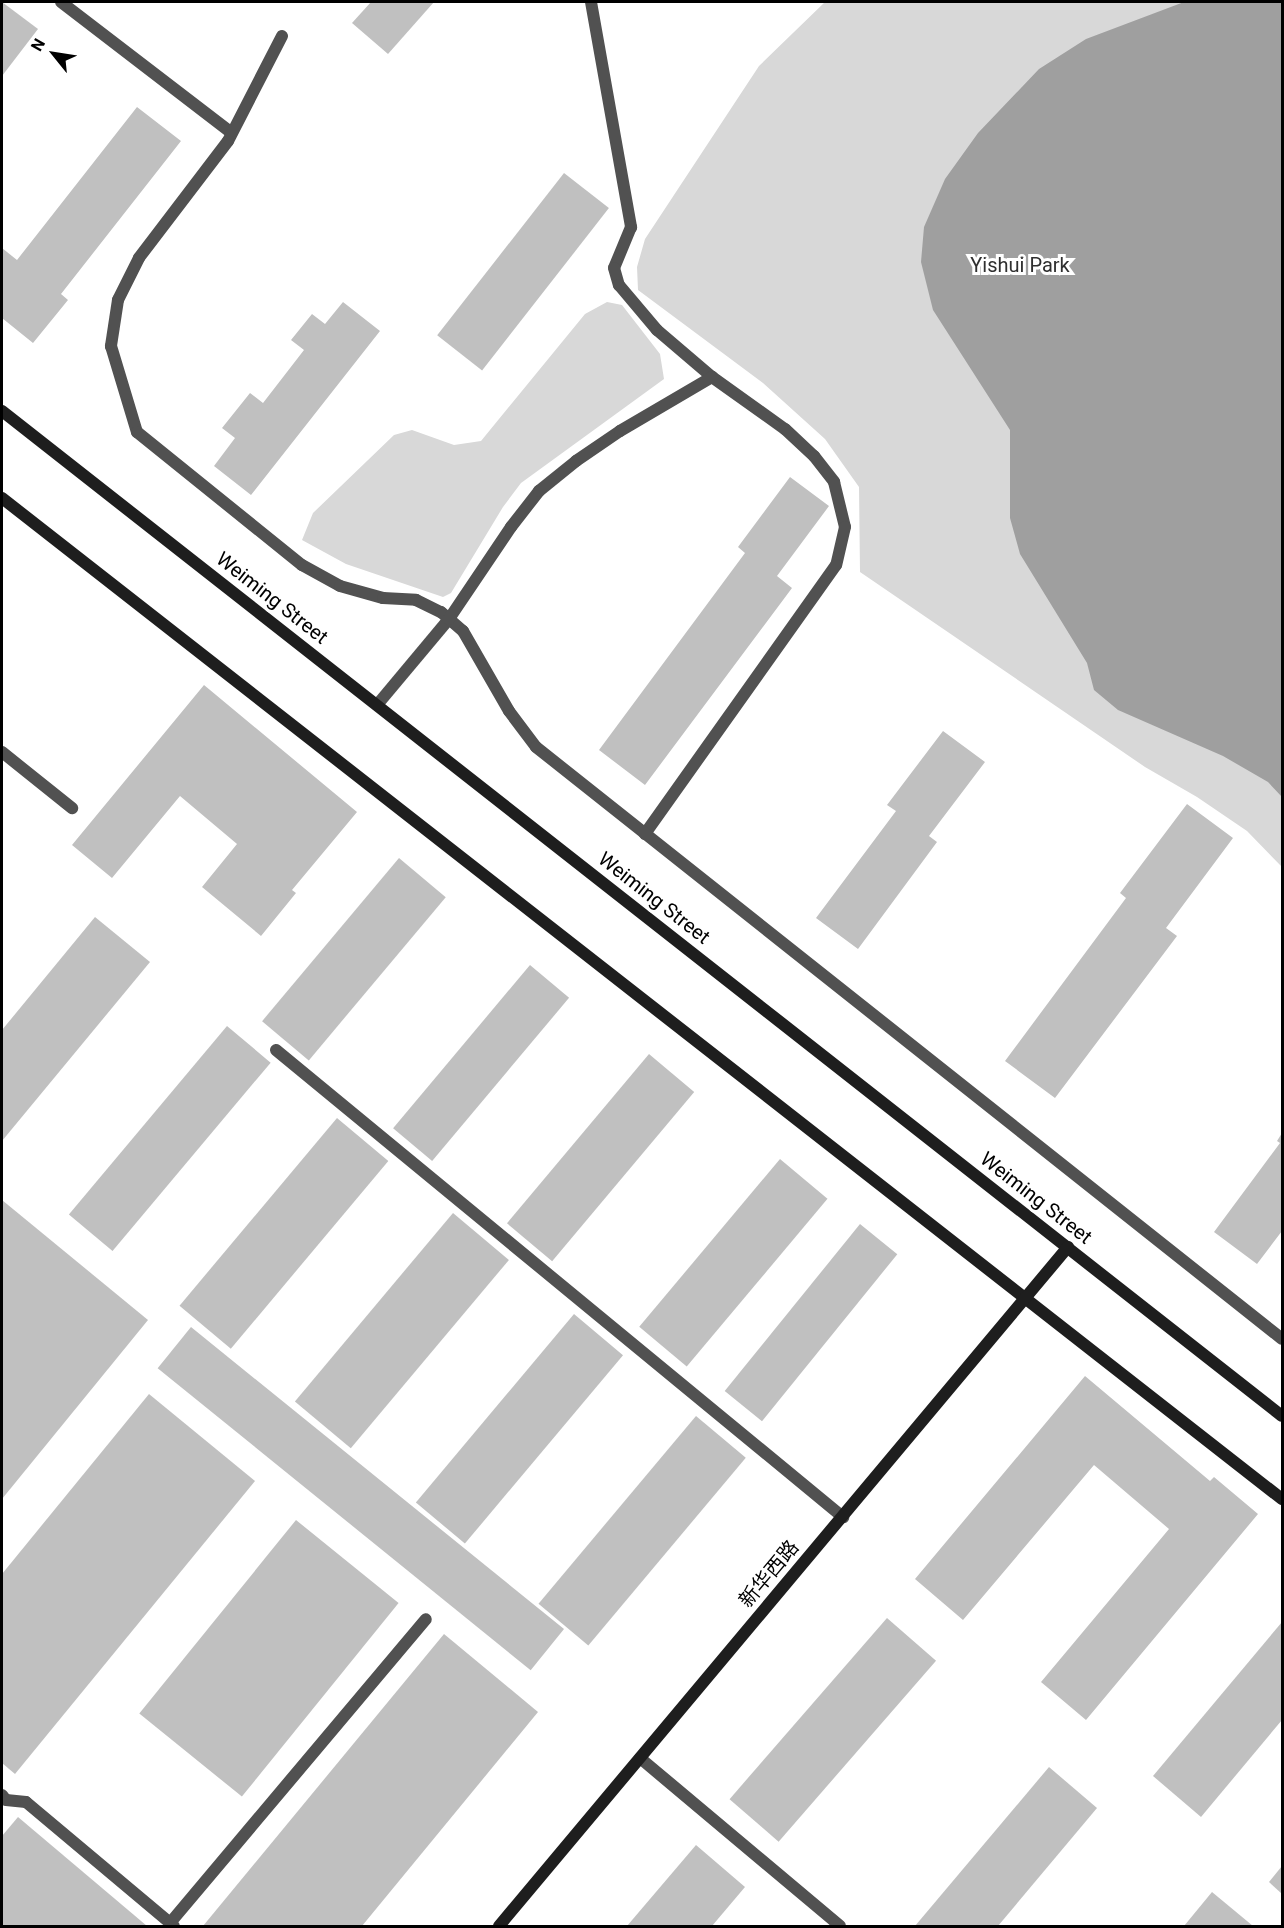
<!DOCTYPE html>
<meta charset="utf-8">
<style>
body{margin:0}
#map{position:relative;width:1284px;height:1928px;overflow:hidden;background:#fff;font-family:Roboto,"Noto Sans SC",sans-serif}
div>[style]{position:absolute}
.green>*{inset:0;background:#d8d8d8}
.water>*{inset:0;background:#9f9f9f}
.building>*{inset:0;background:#c0c0c0;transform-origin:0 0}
.lane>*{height:12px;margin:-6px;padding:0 6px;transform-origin:6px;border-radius:6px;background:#515151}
.secondary>*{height:12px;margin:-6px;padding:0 6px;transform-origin:6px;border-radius:6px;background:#1e1e1e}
span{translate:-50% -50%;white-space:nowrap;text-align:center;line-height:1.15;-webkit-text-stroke:6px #fff;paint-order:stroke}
.park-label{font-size:20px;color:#2f2f2f}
.street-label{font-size:20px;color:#000}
.frame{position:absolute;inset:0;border:3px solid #000;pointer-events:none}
.north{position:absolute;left:24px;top:24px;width:60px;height:60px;-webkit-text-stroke:4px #fff;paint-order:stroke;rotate:300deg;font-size:16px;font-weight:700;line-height:24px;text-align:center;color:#000}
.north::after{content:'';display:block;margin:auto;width:21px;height:27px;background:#000;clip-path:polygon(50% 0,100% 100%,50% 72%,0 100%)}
</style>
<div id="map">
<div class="green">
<i style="clip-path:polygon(825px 2px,1282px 2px,1282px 867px,1247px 831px,1197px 797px,1145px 767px,860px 572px,859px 487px,825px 439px,763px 383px,638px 290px,637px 267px,645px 239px,759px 66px)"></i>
<i style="clip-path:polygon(607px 302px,622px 305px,660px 354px,664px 379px,521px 483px,503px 507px,451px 593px,443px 597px,346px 564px,302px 540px,313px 513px,394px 435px,412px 430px,454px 445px,481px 441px,585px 314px)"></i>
</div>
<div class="water">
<i style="clip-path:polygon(1184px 2px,1282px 2px,1282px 797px,1268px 782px,1223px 756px,1118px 710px,1094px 690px,1087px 663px,1020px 554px,1010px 518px,1010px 430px,933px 310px,921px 262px,924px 227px,945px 179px,978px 133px,1039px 69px,1086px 39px)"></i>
</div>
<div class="building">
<i style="clip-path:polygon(2px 2px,38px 29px,2px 76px)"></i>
<i style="clip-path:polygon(371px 2px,434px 2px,388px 54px,352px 23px)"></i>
<i style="clip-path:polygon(137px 107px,181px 141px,61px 294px,68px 300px,33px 343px,2px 318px,2px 248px,17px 260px)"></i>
<i style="left:564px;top:173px;width:57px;height:206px;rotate:38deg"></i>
<i style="clip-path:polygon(343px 302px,380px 331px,251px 495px,214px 466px,235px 438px,222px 428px,250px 393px,263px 403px,304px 350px,291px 340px,312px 314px,325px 324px)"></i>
<i style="clip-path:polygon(790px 477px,829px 506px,777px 576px,792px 588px,645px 785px,599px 750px,745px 553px,738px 547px)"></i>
<i style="clip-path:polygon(204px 685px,357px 812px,292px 890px,296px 893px,261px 936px,202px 887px,237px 844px,180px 796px,112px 878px,72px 845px)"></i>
<i style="clip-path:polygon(943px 731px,985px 762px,929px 836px,937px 842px,858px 949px,816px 918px,896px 811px,887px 805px)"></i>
<i style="clip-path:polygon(1187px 804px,1233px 838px,1166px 928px,1177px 936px,1055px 1098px,1005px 1061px,1126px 898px,1120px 893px)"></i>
<i style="left:399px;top:858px;width:61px;height:213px;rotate:40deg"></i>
<i style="clip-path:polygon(95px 917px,150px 962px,2px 1141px,2px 1030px)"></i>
<i style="left:530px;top:965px;width:51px;height:213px;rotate:40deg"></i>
<i style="left:227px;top:1026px;width:57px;height:246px;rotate:40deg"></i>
<i style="left:649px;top:1054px;width:59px;height:221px;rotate:40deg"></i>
<i style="left:337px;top:1118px;width:67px;height:245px;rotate:40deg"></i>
<i style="clip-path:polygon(1282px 1133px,1282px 1231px,1257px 1264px,1214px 1232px,1280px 1143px,1277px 1141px)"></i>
<i style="left:780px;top:1159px;width:62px;height:219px;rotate:40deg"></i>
<i style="clip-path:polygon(2px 1200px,148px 1320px,2px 1499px)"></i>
<i style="left:453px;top:1213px;width:73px;height:246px;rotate:40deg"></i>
<i style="left:860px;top:1224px;width:48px;height:215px;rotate:39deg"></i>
<i style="left:574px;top:1314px;width:64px;height:246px;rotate:40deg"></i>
<i style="left:191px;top:1327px;width:480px;height:53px;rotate:39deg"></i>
<i style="clip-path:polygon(1085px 1376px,1210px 1481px,1214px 1477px,1258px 1514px,1086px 1720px,1041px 1682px,1169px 1529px,1094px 1465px,963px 1620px,915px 1579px)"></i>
<i style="clip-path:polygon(149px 1394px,255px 1481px,15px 1774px,2px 1763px,2px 1574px)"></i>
<i style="left:696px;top:1416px;width:65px;height:245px;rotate:40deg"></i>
<i style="left:296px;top:1520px;width:132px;height:249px;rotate:39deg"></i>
<i style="left:887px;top:1618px;width:65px;height:240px;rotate:41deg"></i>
<i style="clip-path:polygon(1282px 1622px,1282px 1720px,1201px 1817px,1153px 1776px)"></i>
<i style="clip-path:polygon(444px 1634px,538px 1712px,362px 1926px,203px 1926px)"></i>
<i style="clip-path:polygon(1049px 1767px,1097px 1808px,998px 1926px,915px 1926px)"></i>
<i style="clip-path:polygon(18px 1817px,147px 1926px,2px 1926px,2px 1836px)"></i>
<i style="clip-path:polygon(696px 1845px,745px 1887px,712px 1926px,627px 1926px)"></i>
<i style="clip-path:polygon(1282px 1866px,1282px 1894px,1269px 1882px)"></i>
<i style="clip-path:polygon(1212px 1892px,1253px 1926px,1184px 1926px)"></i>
</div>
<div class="lane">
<i style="left:61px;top:2px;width:215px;rotate:37.5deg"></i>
<i style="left:591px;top:2px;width:229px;rotate:79.9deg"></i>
<i style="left:631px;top:227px;width:44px;rotate:112.5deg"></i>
<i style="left:614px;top:268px;width:18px;rotate:74deg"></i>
<i style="left:619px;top:285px;width:59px;rotate:49.8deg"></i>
<i style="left:657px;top:330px;width:72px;rotate:40.5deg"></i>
<i style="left:712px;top:377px;width:90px;rotate:35.5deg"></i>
<i style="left:785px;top:429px;width:40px;rotate:43deg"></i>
<i style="left:814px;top:456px;width:33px;rotate:52deg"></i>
<i style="left:834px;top:482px;width:46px;rotate:76.3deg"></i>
<i style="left:845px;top:527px;width:39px;rotate:103deg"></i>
<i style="left:836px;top:565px;width:330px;rotate:125.4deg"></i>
<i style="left:282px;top:36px;width:118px;rotate:117.2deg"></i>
<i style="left:228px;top:141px;width:147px;rotate:127.3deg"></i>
<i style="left:139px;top:258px;width:47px;rotate:116.6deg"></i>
<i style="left:118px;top:300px;width:47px;rotate:98.7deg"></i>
<i style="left:111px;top:346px;width:90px;rotate:73.2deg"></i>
<i style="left:137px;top:432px;width:212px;rotate:38.9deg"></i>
<i style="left:302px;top:565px;width:43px;rotate:28.9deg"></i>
<i style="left:340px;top:586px;width:45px;rotate:15.6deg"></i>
<i style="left:383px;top:598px;width:33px;rotate:3deg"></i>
<i style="left:416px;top:600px;width:28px;rotate:26deg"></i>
<i style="left:441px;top:612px;width:29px;rotate:41deg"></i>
<i style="left:463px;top:631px;width:92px;rotate:60.1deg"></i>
<i style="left:509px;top:711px;width:45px;rotate:53.1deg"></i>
<i style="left:536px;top:747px;width:952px;rotate:38.43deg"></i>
<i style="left:377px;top:705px;width:112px;rotate:-50.1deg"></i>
<i style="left:449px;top:619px;width:111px;rotate:-56deg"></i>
<i style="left:511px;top:527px;width:46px;rotate:-52.1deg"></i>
<i style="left:539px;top:491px;width:48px;rotate:-39deg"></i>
<i style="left:576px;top:461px;width:53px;rotate:-34.3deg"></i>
<i style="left:620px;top:431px;width:107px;rotate:-30.4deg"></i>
<i style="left:2px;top:752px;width:90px;rotate:38.7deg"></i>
<i style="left:276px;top:1050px;width:735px;rotate:39.48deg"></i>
<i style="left:640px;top:1758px;width:261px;rotate:40deg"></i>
<i style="left:2px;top:1795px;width:6px;rotate:51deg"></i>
<i style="left:6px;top:1800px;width:20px;rotate:6deg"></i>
<i style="left:26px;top:1802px;width:193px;rotate:40deg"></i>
<i style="left:170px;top:1923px;width:397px;rotate:-49.9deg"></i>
</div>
<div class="secondary">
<i style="left:2px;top:411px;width:1627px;rotate:38.14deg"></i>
<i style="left:2px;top:498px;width:1625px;rotate:38.03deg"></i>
<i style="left:499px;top:1926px;width:886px;rotate:-50.04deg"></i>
</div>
<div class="park-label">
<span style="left:1020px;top:265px">Yishui Park</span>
</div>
<div class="street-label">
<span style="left:272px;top:598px;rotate:38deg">Weiming Street</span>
<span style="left:654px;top:898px;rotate:38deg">Weiming Street</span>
<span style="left:1036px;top:1198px;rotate:38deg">Weiming Street</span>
<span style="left:769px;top:1574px;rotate:-50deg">新华西路</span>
</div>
<div class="frame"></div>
<div class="north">N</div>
</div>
